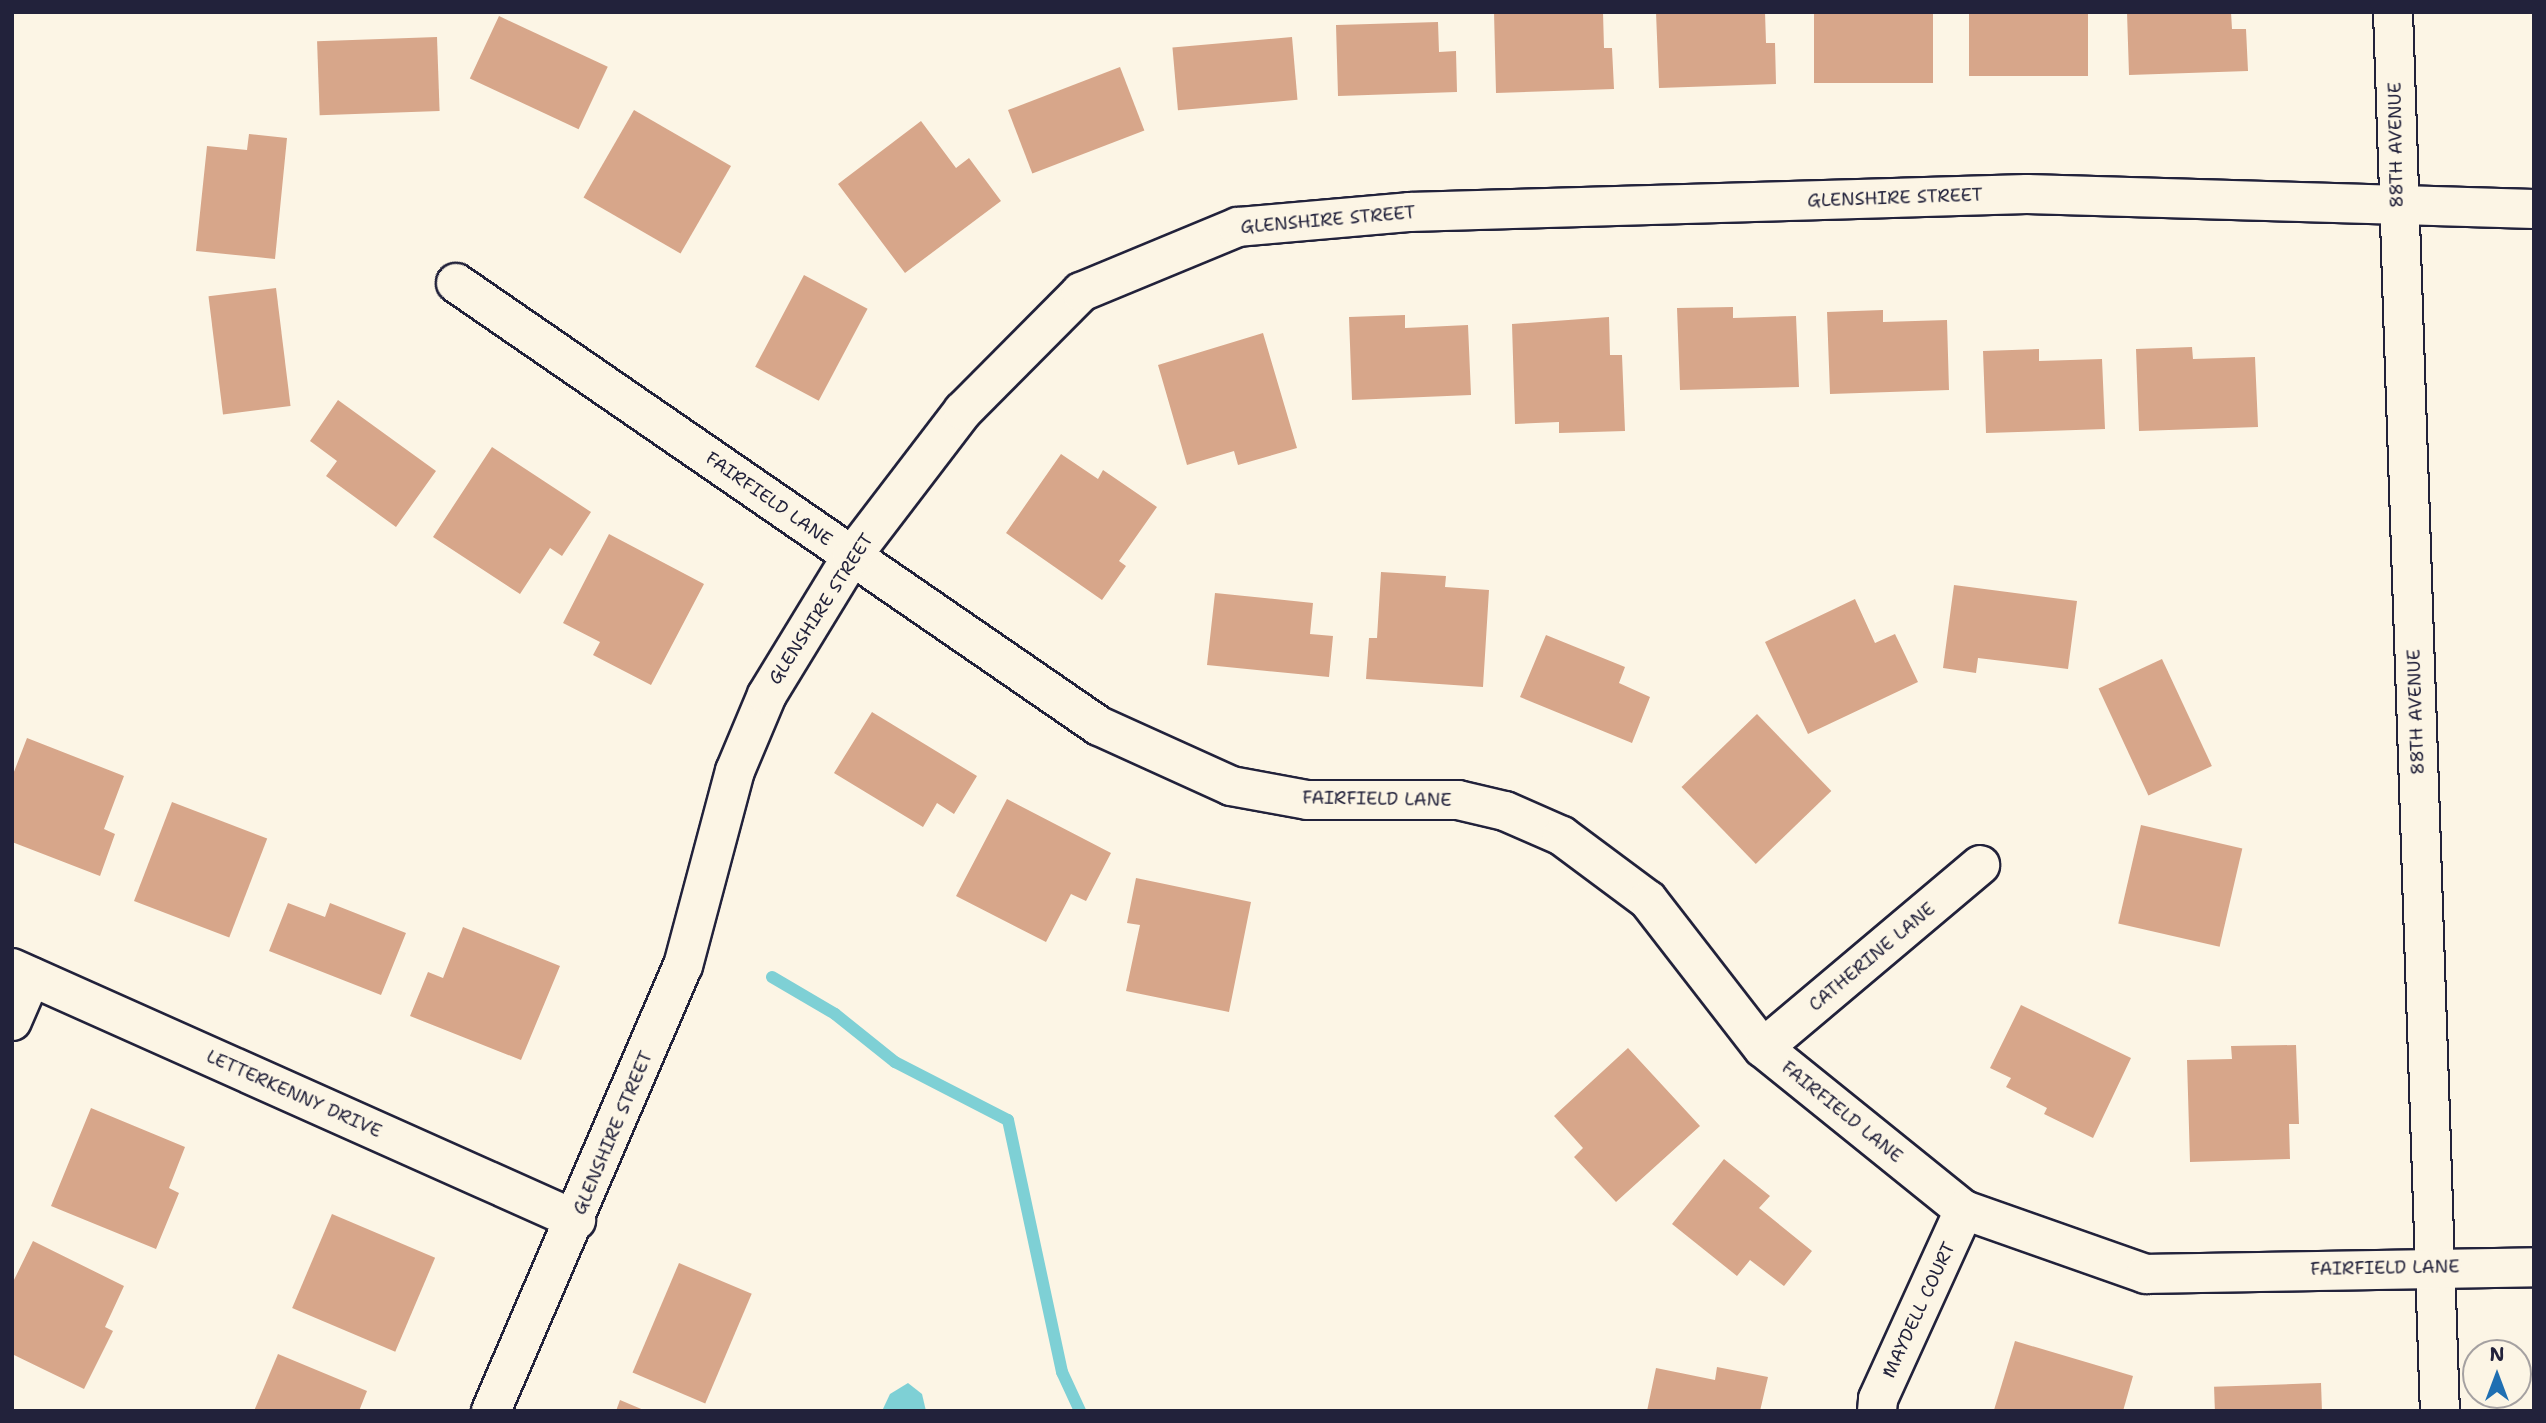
<!DOCTYPE html>
<style>
body{margin:0}
#map{position:relative;width:2546px;height:1423px;overflow:hidden;background:#fcf5e5;font-family:"Shantell Sans",sans-serif}
div>[style]{position:absolute}
.water>*{inset:0;background:#7ed0d5}
.stream>*{height:12px;margin:-6px;padding:0 6px;transform-origin:6px;border-radius:6px;background:#7ed0d5}
.building>*{inset:0;background:#d7a68a;transform-origin:0 0}
.roads{filter:drop-shadow(2px 0 #22223b) drop-shadow(-2px 0 #22223b) drop-shadow(0 2px #22223b) drop-shadow(0 -2px #22223b)}
.minor>*{height:38px;margin:-19px;padding:0 19px;transform-origin:19px;border-radius:19px;background:#fcf5e5}
span{translate:-50% -50%;white-space:nowrap;text-align:center;line-height:1.15;-webkit-text-stroke:5px #fcf5e5;paint-order:stroke}
.street-label{font-size:18px;color:#22223b}
.frame{position:absolute;inset:0;border:14px solid #22223b;pointer-events:none}
.north{position:absolute;left:2462px;top:1339px;width:70px;height:70px;box-sizing:border-box;background:#fcf5e5;border:2px solid #a5a1a1;border-radius:50%;rotate:0deg;font-size:19px;font-weight:700;line-height:28px;text-align:center;color:#22223b}
.north::after{content:'';display:block;margin:auto;width:24px;height:32px;background:#1f6fb2;clip-path:polygon(50% 0,100% 100%,50% 72%,0 100%)}
</style>
<div id="map">
<div class="water">
<i style="clip-path:polygon(908px 1383px,922px 1394px,926px 1411px,882px 1411px,890px 1394px)"></i>
</div>
<div class="stream">
<i style="left:772px;top:977px;width:73px;rotate:30.4deg"></i>
<i style="left:835px;top:1014px;width:77px;rotate:38.7deg"></i>
<i style="left:895px;top:1062px;width:127px;rotate:27.2deg"></i>
<i style="left:1008px;top:1120px;width:258px;rotate:77.9deg"></i>
<i style="left:1062px;top:1372px;width:43px;rotate:65.2deg"></i>
</div>
<div class="building">
<i style="clip-path:polygon(1494px 12px,1603px 12px,1604px 48px,1612px 48px,1614px 89px,1496px 93px)"></i>
<i style="clip-path:polygon(1656px 12px,1765px 12px,1766px 43px,1775px 43px,1776px 84px,1659px 88px)"></i>
<i style="left:1814px;top:12px;width:119px;height:71px"></i>
<i style="left:1969px;top:12px;width:119px;height:64px"></i>
<i style="clip-path:polygon(2127px 12px,2231px 12px,2232px 29px,2246px 29px,2248px 71px,2129px 75px)"></i>
<i style="left:499px;top:16px;width:120px;height:69px;rotate:25deg"></i>
<i style="clip-path:polygon(1438px 22px,1439px 52px,1456px 51px,1457px 92px,1338px 96px,1336px 25px)"></i>
<i style="left:437px;top:37px;width:74px;height:120px;rotate:88deg"></i>
<i style="left:1292px;top:37px;width:63px;height:120px;rotate:85deg"></i>
<i style="left:1120px;top:67px;width:68px;height:120px;rotate:69deg"></i>
<i style="left:634px;top:110px;width:112px;height:101px;rotate:30deg"></i>
<i style="clip-path:polygon(921px 121px,956px 168px,969px 158px,1001px 201px,905px 273px,838px 184px)"></i>
<i style="clip-path:polygon(249px 134px,287px 138px,275px 259px,196px 251px,207px 146px,247px 150px)"></i>
<i style="left:804px;top:275px;width:72px;height:104px;rotate:28deg"></i>
<i style="left:276px;top:288px;width:119px;height:68px;rotate:83deg"></i>
<i style="clip-path:polygon(1733px 307px,1733px 318px,1796px 316px,1799px 387px,1680px 390px,1677px 308px)"></i>
<i style="clip-path:polygon(1883px 310px,1883px 322px,1947px 320px,1949px 390px,1830px 394px,1827px 312px)"></i>
<i style="clip-path:polygon(1405px 315px,1405px 328px,1468px 325px,1471px 395px,1352px 400px,1349px 317px)"></i>
<i style="clip-path:polygon(1609px 317px,1610px 355px,1622px 355px,1625px 431px,1559px 433px,1559px 422px,1515px 424px,1512px 324px)"></i>
<i style="clip-path:polygon(1263px 333px,1297px 448px,1238px 465px,1234px 451px,1187px 465px,1158px 365px)"></i>
<i style="clip-path:polygon(2192px 347px,2193px 359px,2255px 357px,2258px 427px,2139px 431px,2136px 349px)"></i>
<i style="clip-path:polygon(2039px 349px,2039px 361px,2102px 359px,2105px 429px,1986px 433px,1983px 351px)"></i>
<i style="clip-path:polygon(338px 400px,436px 471px,396px 527px,326px 476px,337px 461px,310px 441px)"></i>
<i style="clip-path:polygon(492px 447px,591px 512px,562px 556px,550px 548px,520px 594px,433px 537px)"></i>
<i style="clip-path:polygon(1061px 454px,1098px 479px,1103px 470px,1157px 507px,1119px 561px,1126px 566px,1102px 600px,1006px 533px)"></i>
<i style="clip-path:polygon(609px 534px,704px 584px,651px 685px,593px 655px,600px 642px,563px 623px)"></i>
<i style="clip-path:polygon(1381px 572px,1446px 576px,1445px 587px,1489px 590px,1483px 687px,1366px 679px,1369px 638px,1377px 638px)"></i>
<i style="clip-path:polygon(1954px 585px,2077px 601px,2068px 669px,1978px 658px,1976px 673px,1943px 668px)"></i>
<i style="clip-path:polygon(1215px 593px,1313px 603px,1310px 634px,1333px 636px,1329px 677px,1207px 665px)"></i>
<i style="clip-path:polygon(1855px 599px,1875px 643px,1895px 634px,1918px 682px,1808px 734px,1765px 642px)"></i>
<i style="clip-path:polygon(1546px 635px,1625px 667px,1619px 683px,1650px 697px,1632px 743px,1520px 697px)"></i>
<i style="left:2162px;top:659px;width:118px;height:70px;rotate:65deg"></i>
<i style="clip-path:polygon(872px 712px,977px 776px,954px 814px,937px 803px,923px 827px,834px 773px)"></i>
<i style="left:1757px;top:714px;width:107px;height:105px;rotate:46deg"></i>
<i style="clip-path:polygon(27px 738px,124px 776px,104px 829px,115px 834px,100px 876px,12px 842px,12px 777px)"></i>
<i style="clip-path:polygon(1007px 799px,1111px 853px,1086px 901px,1071px 894px,1046px 942px,956px 896px)"></i>
<i style="left:172px;top:802px;width:102px;height:106px;rotate:21deg"></i>
<i style="left:2141px;top:825px;width:104px;height:101px;rotate:13deg"></i>
<i style="clip-path:polygon(1136px 878px,1251px 902px,1229px 1012px,1126px 991px,1140px 925px,1127px 923px)"></i>
<i style="clip-path:polygon(288px 903px,325px 917px,330px 903px,406px 933px,381px 995px,269px 951px)"></i>
<i style="clip-path:polygon(463px 927px,560px 966px,521px 1060px,410px 1016px,428px 972px,443px 978px)"></i>
<i style="clip-path:polygon(2021px 1005px,2131px 1058px,2093px 1138px,2044px 1114px,2047px 1108px,2006px 1087px,2011px 1078px,1990px 1068px)"></i>
<i style="clip-path:polygon(2296px 1045px,2299px 1124px,2289px 1124px,2290px 1159px,2190px 1162px,2187px 1060px,2232px 1059px,2231px 1046px)"></i>
<i style="clip-path:polygon(1628px 1048px,1700px 1126px,1616px 1202px,1574px 1157px,1583px 1148px,1554px 1116px)"></i>
<i style="clip-path:polygon(91px 1108px,185px 1147px,169px 1188px,179px 1193px,156px 1249px,51px 1206px)"></i>
<i style="clip-path:polygon(1724px 1159px,1770px 1196px,1759px 1208px,1812px 1251px,1784px 1286px,1750px 1260px,1737px 1276px,1672px 1224px)"></i>
<i style="left:332px;top:1214px;width:112px;height:102px;rotate:23deg"></i>
<i style="clip-path:polygon(33px 1241px,124px 1286px,105px 1327px,113px 1331px,84px 1389px,12px 1354px,12px 1284px)"></i>
<i style="left:679px;top:1263px;width:79px;height:119px;rotate:23deg"></i>
<i style="clip-path:polygon(2015px 1341px,2133px 1376px,2123px 1411px,1994px 1410px)"></i>
<i style="clip-path:polygon(278px 1354px,367px 1391px,359px 1411px,254px 1411px)"></i>
<i style="clip-path:polygon(1717px 1367px,1768px 1377px,1760px 1411px,1647px 1411px,1656px 1368px,1715px 1380px)"></i>
<i style="left:2321px;top:1383px;width:28px;height:107px;rotate:88deg"></i>
<i style="clip-path:polygon(620px 1400px,646px 1411px,616px 1411px)"></i>
</div>
<div class="roads">
<div class="minor">
<i style="left:2393px;top:12px;width:1400px;rotate:88.08deg"></i>
<i style="left:456px;top:283px;width:781px;rotate:34.57deg"></i>
<i style="left:1099px;top:726px;width:145px;rotate:24.4deg"></i>
<i style="left:1231px;top:786px;width:77px;rotate:10.4deg"></i>
<i style="left:1307px;top:800px;width:151px"></i>
<i style="left:1458px;top:800px;width:48px;rotate:13.2deg"></i>
<i style="left:1505px;top:811px;width:62px;rotate:23.7deg"></i>
<i style="left:1562px;top:836px;width:107px;rotate:36.7deg"></i>
<i style="left:1648px;top:900px;width:187px;rotate:52.2deg"></i>
<i style="left:1763px;top:1048px;width:258px;rotate:38.9deg"></i>
<i style="left:1964px;top:1210px;width:193px;rotate:19.4deg"></i>
<i style="left:2146px;top:1274px;width:388px;rotate:-1deg"></i>
<i style="left:12px;top:968px;width:618px;rotate:24.08deg"></i>
<i style="left:12px;top:1021px;width:48px;rotate:-66.6deg"></i>
<i style="left:1763px;top:1048px;width:284px;rotate:-40.1deg"></i>
<i style="left:491px;top:1411px;width:485px;rotate:-66.7deg"></i>
<i style="left:683px;top:966px;width:202px;rotate:-75.1deg"></i>
<i style="left:735px;top:771px;width:82px;rotate:-67.2deg"></i>
<i style="left:767px;top:695px;width:163px;rotate:-58.6deg"></i>
<i style="left:852px;top:556px;width:183px;rotate:-52.6deg"></i>
<i style="left:963px;top:411px;width:168px;rotate:-45.2deg"></i>
<i style="left:1081px;top:292px;width:170px;rotate:-22.5deg"></i>
<i style="left:1238px;top:227px;width:172px;rotate:-5deg"></i>
<i style="left:1409px;top:212px;width:618px;rotate:-1.67deg"></i>
<i style="left:2027px;top:194px;width:507px;rotate:1.69deg"></i>
<i style="left:1877px;top:1411px;width:12px;rotate:-85deg"></i>
<i style="left:1878px;top:1399px;width:208px;rotate:-65.5deg"></i>
</div>
</div>
<div class="street-label">
<span style="left:2396px;top:145px;rotate:-91deg">88TH AVENUE</span>
<span style="left:1895px;top:198px;rotate:-2deg">GLENSHIRE STREET</span>
<span style="left:1328px;top:220px;rotate:-5deg">GLENSHIRE STREET</span>
<span style="left:769px;top:499px;rotate:35deg">FAIRFIELD LANE</span>
<span style="left:821px;top:609px;rotate:-57deg">GLENSHIRE STREET</span>
<span style="left:2416px;top:712px;rotate:-92deg">88TH AVENUE</span>
<span style="left:1377px;top:799px;rotate:1deg">FAIRFIELD LANE</span>
<span style="left:1872px;top:957px;rotate:-40deg">CATHERINE LANE</span>
<span style="left:294px;top:1094px;rotate:24deg">LETTERKENNY DRIVE</span>
<span style="left:1842px;top:1112px;rotate:39deg">FAIRFIELD LANE</span>
<span style="left:613px;top:1133px;rotate:-67deg">GLENSHIRE STREET</span>
<span style="left:2385px;top:1268px;rotate:-1deg">FAIRFIELD LANE</span>
<span style="left:1919px;top:1310px;rotate:-65deg">MAYDELL COURT</span>
</div>
<div class="frame"></div>
<div class="north">N</div>
</div>
